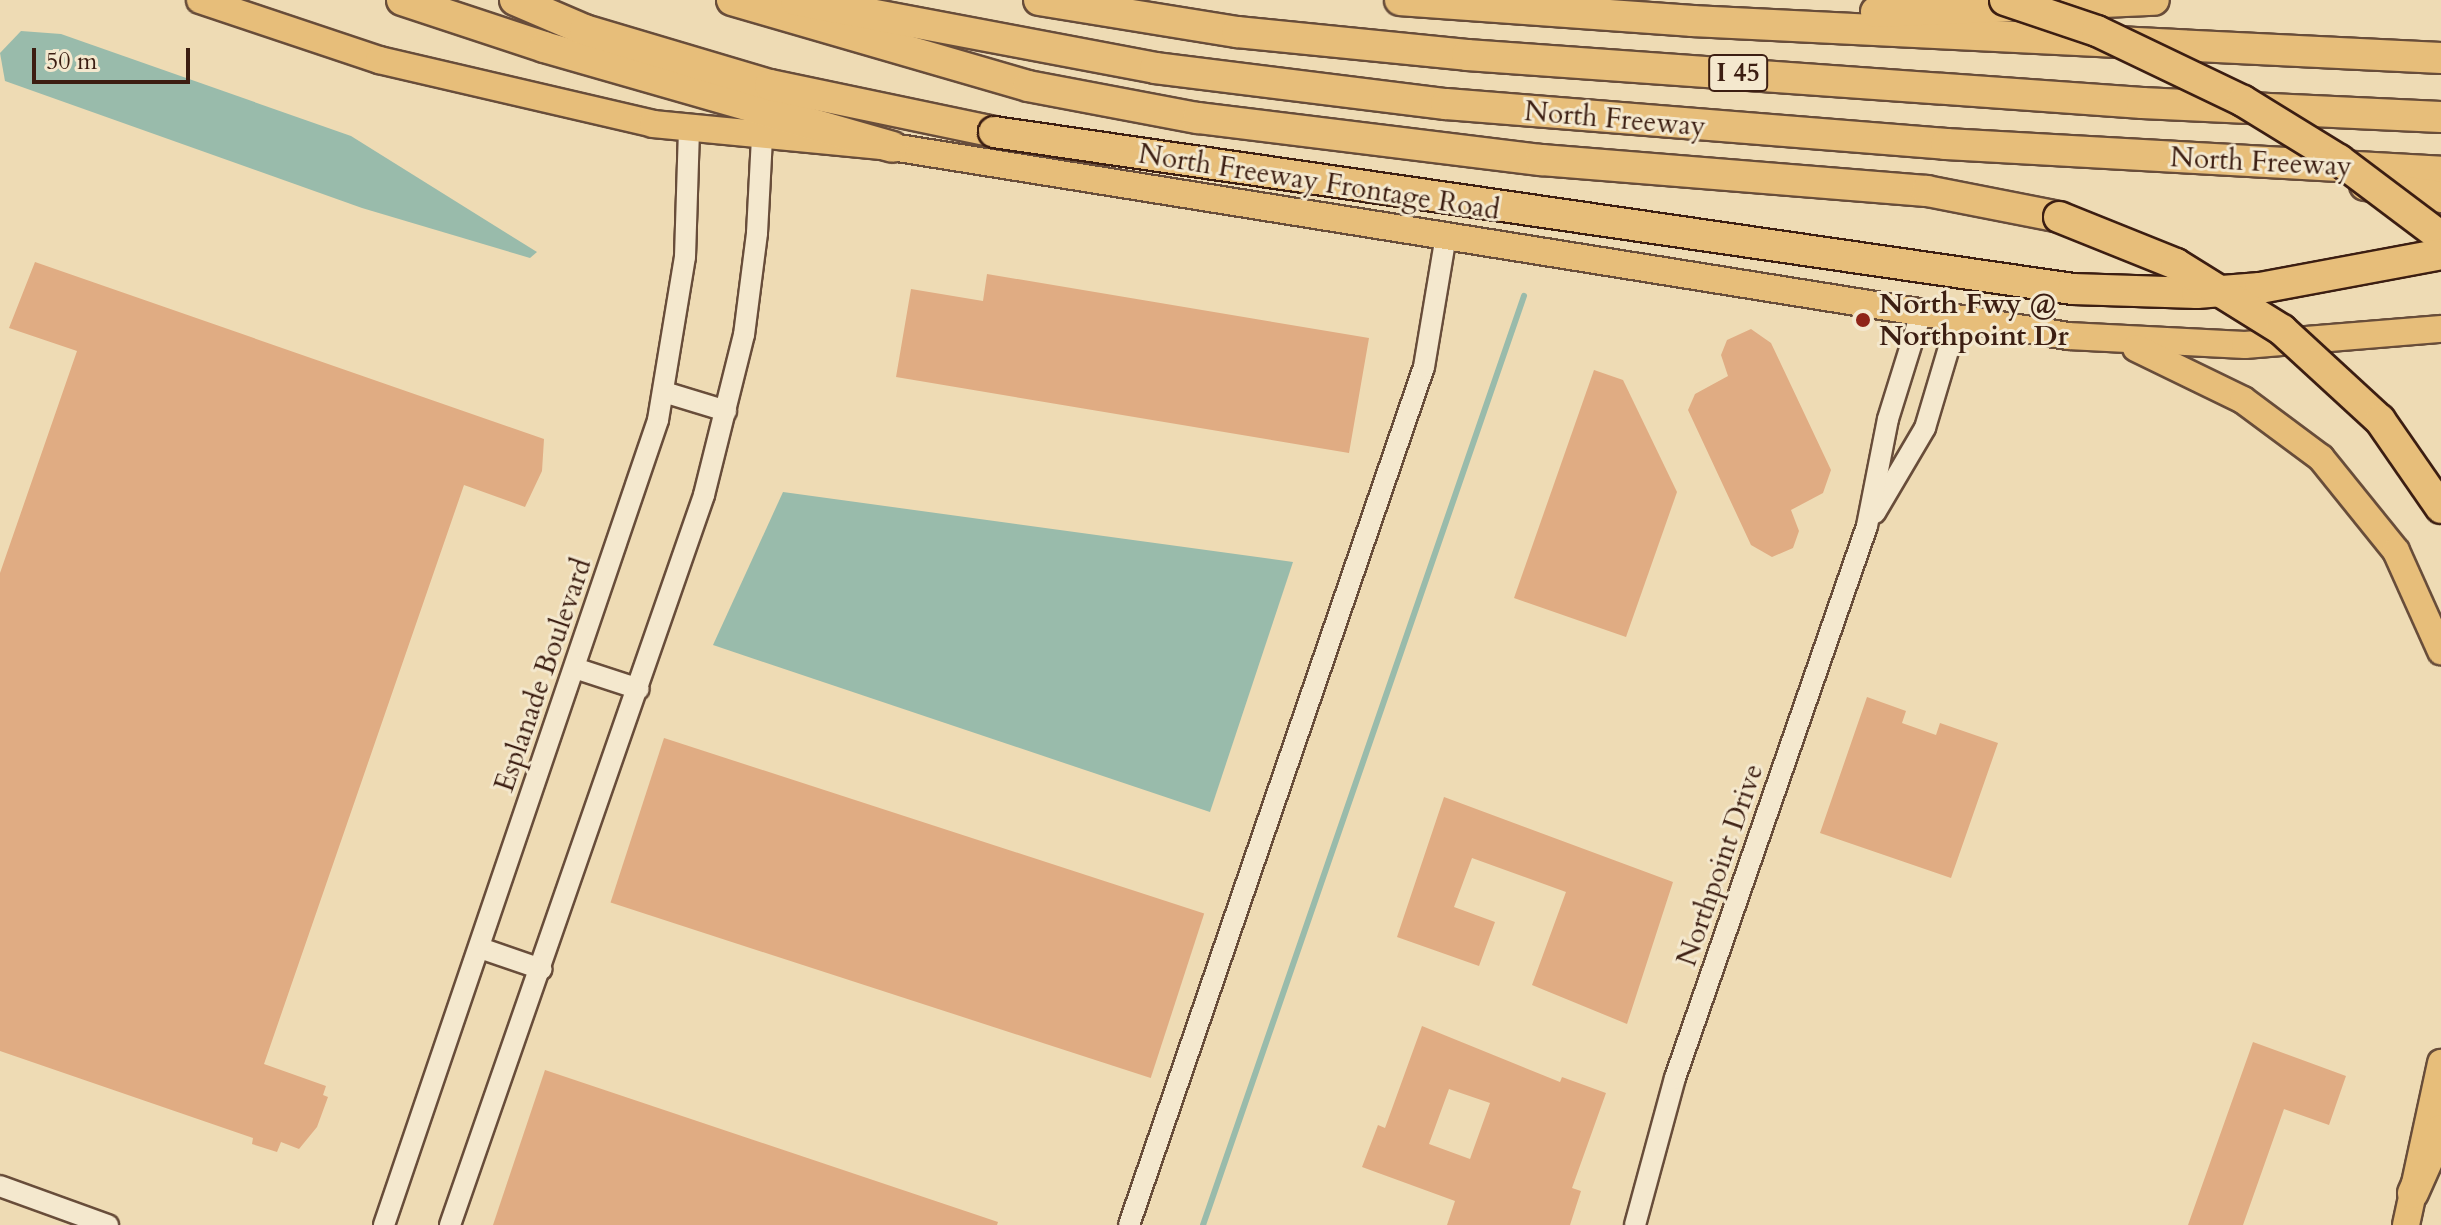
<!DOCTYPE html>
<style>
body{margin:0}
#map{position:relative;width:2441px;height:1225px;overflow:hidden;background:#eedbb4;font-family:Cardo,serif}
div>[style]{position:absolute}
.water>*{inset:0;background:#99bbab}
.stream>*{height:6px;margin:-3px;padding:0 3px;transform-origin:3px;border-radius:3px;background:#99bbab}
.building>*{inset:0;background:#e0ac83;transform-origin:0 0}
.roads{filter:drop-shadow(2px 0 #684d3a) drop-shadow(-2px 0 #684d3a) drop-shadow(0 2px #684d3a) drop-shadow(0 -2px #684d3a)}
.minor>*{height:20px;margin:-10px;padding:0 10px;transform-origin:10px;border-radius:10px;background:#f4e8ce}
.major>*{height:26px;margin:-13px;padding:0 13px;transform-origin:13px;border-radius:13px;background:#e7be7a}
.highway>*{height:30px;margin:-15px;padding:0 15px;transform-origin:15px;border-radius:15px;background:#e7be7a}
.bridges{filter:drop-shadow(2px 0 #3c1e12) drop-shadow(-2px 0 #3c1e12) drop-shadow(0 2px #3c1e12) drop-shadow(0 -2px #3c1e12)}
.highway-bridge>*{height:30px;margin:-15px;padding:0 15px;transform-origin:15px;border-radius:15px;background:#e7be7a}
.dots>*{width:22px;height:22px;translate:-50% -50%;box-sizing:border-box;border:4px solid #f4e8ce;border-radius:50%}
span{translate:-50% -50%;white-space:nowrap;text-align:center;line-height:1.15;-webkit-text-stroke:6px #f4e8ce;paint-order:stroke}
.shield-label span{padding:2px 6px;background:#f4e8ce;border:2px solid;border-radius:6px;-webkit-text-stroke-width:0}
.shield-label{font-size:26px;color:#3c1e12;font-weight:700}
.street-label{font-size:28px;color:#3c1e12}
.poi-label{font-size:28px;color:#3c1e12;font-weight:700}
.left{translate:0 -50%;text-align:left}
.scale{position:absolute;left:32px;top:48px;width:158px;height:36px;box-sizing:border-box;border:4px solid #3c1e12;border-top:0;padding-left:10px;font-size:24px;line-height:28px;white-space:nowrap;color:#3c1e12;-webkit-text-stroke:6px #f4e8ce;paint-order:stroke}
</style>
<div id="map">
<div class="water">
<i style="clip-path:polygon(21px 31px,61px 34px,351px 136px,537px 252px,530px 258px,362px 208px,5px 81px,0 53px)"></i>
<i style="clip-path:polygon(783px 492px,1293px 562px,1210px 812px,713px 645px)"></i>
</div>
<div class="stream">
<i style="left:1203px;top:1225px;width:983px;rotate:-70.94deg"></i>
</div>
<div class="building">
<i style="clip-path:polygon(35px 262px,544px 439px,542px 471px,525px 507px,464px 485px,264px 1064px,326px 1086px,323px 1095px,328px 1097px,317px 1127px,299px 1149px,281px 1142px,277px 1152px,252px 1144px,253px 1138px,0 1051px,0 573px,77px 351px,9px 328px)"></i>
<i style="clip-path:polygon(987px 274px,1369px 338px,1349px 453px,896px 377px,911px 289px,983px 301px)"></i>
<i style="clip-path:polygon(1751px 329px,1771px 343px,1831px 470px,1823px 493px,1791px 510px,1799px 531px,1793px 548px,1772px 557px,1751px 545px,1688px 410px,1695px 394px,1728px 376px,1721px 355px,1727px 340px)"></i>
<i style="clip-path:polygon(1594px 370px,1623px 380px,1677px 492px,1626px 637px,1514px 598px)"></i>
<i style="clip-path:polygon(1867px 697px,1906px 711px,1902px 723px,1936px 735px,1940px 723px,1998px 743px,1951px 878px,1820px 833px)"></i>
<i style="left:664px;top:738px;width:568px;height:173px;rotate:18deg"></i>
<i style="clip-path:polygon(1444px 797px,1673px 882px,1627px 1024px,1532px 985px,1566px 892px,1472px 858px,1454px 907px,1495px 922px,1479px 966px,1397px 937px)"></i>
<i style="clip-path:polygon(evenodd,1422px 1026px,1560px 1082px,1562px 1077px,1606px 1093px,1572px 1188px,1581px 1191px,1570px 1225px,1447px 1225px,1455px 1201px,1362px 1167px,1378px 1125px,1385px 1128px,1422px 1026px,1449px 1089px,1490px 1103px,1470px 1159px,1429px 1144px,1449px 1089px)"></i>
<i style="clip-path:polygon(2253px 1042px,2346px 1076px,2329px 1125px,2284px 1109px,2243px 1225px,2188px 1225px)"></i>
<i style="clip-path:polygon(545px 1070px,998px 1222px,997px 1225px,493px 1225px)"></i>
</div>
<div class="roads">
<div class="minor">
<i style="left:664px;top:392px;width:65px;rotate:17deg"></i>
<i style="left:1875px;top:513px;width:99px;rotate:-59.5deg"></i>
<i style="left:1925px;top:428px;width:116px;rotate:-73.4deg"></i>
<i style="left:575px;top:668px;width:67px;rotate:18.2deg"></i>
<i style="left:480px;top:948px;width:65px;rotate:19deg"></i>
<i style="left:0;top:1186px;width:115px;rotate:19.9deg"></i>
<i style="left:384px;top:1225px;width:850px;rotate:-71.2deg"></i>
<i style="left:658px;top:420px;width:165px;rotate:-80.6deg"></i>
<i style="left:685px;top:257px;width:128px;rotate:-88.2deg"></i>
<i style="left:450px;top:1225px;width:773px;rotate:-70.81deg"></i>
<i style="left:704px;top:495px;width:165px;rotate:-76deg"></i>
<i style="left:744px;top:335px;width:103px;rotate:-82.7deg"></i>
<i style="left:757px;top:233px;width:96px;rotate:-87deg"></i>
<i style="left:1129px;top:1225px;width:907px;rotate:-71.03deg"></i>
<i style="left:1424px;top:367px;width:133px;rotate:-80.5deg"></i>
<i style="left:1635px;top:1225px;width:152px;rotate:-74.8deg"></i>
<i style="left:1675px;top:1078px;width:584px;rotate:-70.82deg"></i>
<i style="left:1867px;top:526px;width:109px;rotate:-78.9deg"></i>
<i style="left:1888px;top:419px;width:114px;rotate:-72.7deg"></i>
</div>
<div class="major">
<i style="left:200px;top:0;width:189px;rotate:18.5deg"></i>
<i style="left:379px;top:60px;width:281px;rotate:13.1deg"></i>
<i style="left:653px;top:124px;width:240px;rotate:5.5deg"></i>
<i style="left:892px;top:147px;width:1191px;rotate:9.13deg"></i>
<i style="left:2068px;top:336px;width:177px;rotate:2.9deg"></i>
<i style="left:2245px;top:345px;width:197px;rotate:-4.7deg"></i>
<i style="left:2136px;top:348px;width:119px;rotate:25.9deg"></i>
<i style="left:2243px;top:400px;width:97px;rotate:36.6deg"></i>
<i style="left:2321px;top:458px;width:119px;rotate:51.1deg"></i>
<i style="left:2396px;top:551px;width:110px;rotate:65.8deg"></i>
<i style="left:2406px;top:1225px;width:166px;rotate:-77.8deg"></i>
</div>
<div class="highway">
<i style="left:402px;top:0;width:150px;rotate:18.3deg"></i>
<i style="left:544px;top:47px;width:362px;rotate:16deg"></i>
<i style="left:515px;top:0;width:76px;rotate:23.2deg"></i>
<i style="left:585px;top:30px;width:193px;rotate:16.6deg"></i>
<i style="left:770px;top:85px;width:229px;rotate:11.8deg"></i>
<i style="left:732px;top:0;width:308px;rotate:16.2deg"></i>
<i style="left:1028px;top:86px;width:173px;rotate:10.7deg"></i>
<i style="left:1198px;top:118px;width:346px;rotate:7deg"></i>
<i style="left:1541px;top:160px;width:387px;rotate:4.6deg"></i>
<i style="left:1927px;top:191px;width:135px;rotate:11.1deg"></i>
<i style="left:796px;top:0;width:365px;rotate:10.7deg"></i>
<i style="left:1155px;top:68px;width:293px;rotate:7.1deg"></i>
<i style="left:1446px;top:104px;width:502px;rotate:4.57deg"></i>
<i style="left:1946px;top:144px;width:496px;rotate:3.2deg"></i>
<i style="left:1039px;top:0;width:201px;rotate:9.2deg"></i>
<i style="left:1237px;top:32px;width:231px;rotate:5.7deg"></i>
<i style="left:1467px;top:55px;width:677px;rotate:4.07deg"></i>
<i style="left:2142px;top:103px;width:299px;rotate:2.7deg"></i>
<i style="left:1400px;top:0;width:293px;rotate:4.1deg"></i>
<i style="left:1692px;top:21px;width:750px;rotate:2.83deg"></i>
<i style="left:1876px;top:12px;width:278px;rotate:-2.5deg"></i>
<i style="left:2365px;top:185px;width:77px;rotate:9deg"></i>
<i style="left:2413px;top:1193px;width:69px;rotate:-66deg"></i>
</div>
</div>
<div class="bridges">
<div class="highway-bridge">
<i style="left:2005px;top:0;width:97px;rotate:18.6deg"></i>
<i style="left:2097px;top:31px;width:162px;rotate:25.6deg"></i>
<i style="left:2243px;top:101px;width:113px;rotate:31.6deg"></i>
<i style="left:2339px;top:160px;width:128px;rotate:37deg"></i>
<i style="left:994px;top:132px;width:1090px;rotate:8.28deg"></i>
<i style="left:2073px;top:289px;width:124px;rotate:1.8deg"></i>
<i style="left:2197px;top:293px;width:63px;rotate:-4.5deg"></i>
<i style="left:2260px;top:288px;width:184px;rotate:-10.6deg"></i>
<i style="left:2059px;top:217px;width:126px;rotate:21.9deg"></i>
<i style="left:2176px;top:264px;width:125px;rotate:31.9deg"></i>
<i style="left:2282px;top:330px;width:133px;rotate:42.6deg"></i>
<i style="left:2380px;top:420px;width:107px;rotate:55.3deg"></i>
</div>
</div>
<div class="dots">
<i style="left:1863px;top:320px;background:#8f2418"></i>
</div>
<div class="shield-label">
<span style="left:1738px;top:73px">I 45</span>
</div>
<div class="street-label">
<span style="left:1615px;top:119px;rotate:5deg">North Freeway</span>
<span style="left:2261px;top:162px;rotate:3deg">North Freeway</span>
<span style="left:1319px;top:182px;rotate:9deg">North Freeway Frontage Road</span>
<span style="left:543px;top:675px;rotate:-71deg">Esplanade Boulevard</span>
<span style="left:1720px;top:865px;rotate:-71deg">Northpoint Drive</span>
</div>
<div class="poi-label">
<span class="left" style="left:1879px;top:320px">North Fwy @<br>Northpoint Dr</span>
</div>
<div class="scale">50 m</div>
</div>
